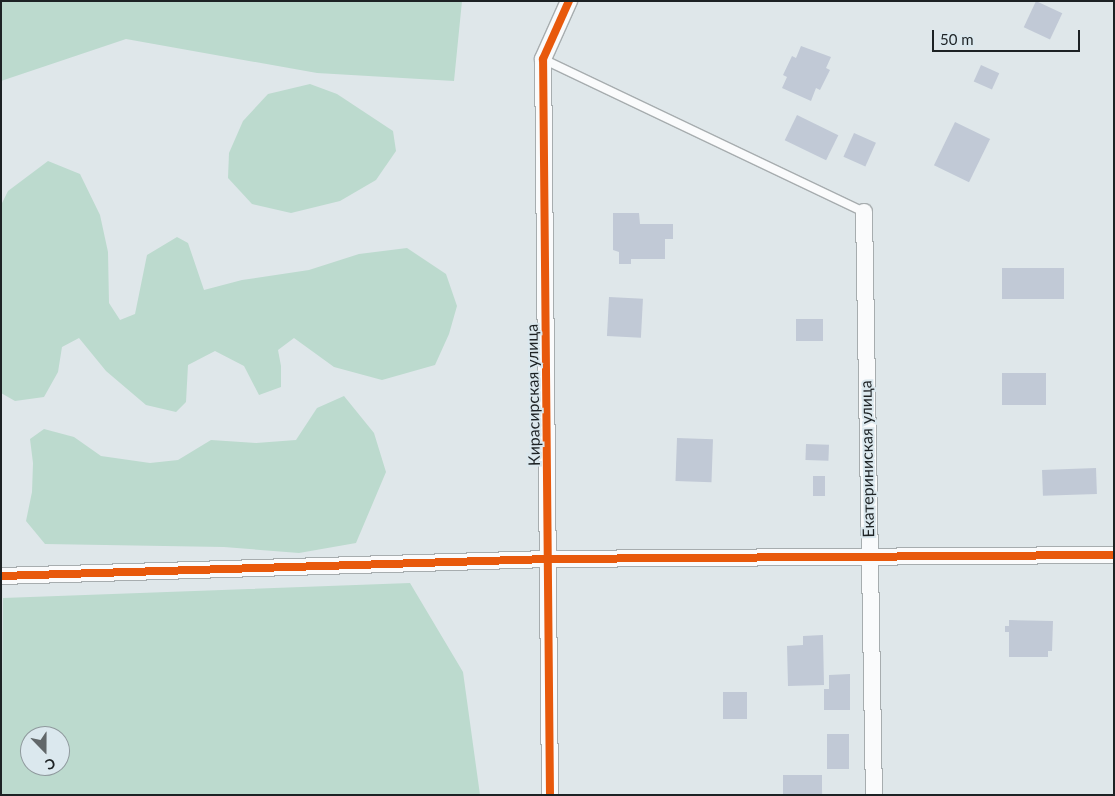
<!DOCTYPE html>
<meta charset="utf-8">
<style>
body{margin:0}
#map{position:relative;width:1115px;height:796px;overflow:hidden;background:#dfe7ea;font-family:Lato,sans-serif}
div>[style]{position:absolute}
.green>*{inset:0;background:#bcdace}
.building>*{inset:0;background:#c1c9d6;transform-origin:0 0}
.roads{filter:drop-shadow(1px 0 #a7adaf) drop-shadow(-1px 0 #a7adaf) drop-shadow(0 1px #a7adaf) drop-shadow(0 -1px #a7adaf)}
.lane>*{height:8px;margin:-4px;padding:0 4px;transform-origin:4px;border-radius:4px;background:#fafbfc}
.street>*{height:16px;margin:-8px;padding:0 8px;transform-origin:8px;border-radius:8px;background:#fafbfc}
.cycleway>*{height:8px;margin:-4px;padding:0 4px;transform-origin:4px;border-radius:4px;background:#e8590c}
span{translate:-50% -50%;white-space:nowrap;text-align:center;line-height:1.15;-webkit-text-stroke:4px #dbe8ee;paint-order:stroke}
.street-label{font-size:16px;color:#1d2224}
.frame{position:absolute;inset:0;border:2px solid #1d2224;pointer-events:none}
.north{position:absolute;left:20px;top:726px;width:50px;height:50px;box-sizing:border-box;background:#dbe8ee;border:1px solid #8f999d;border-radius:50%;rotate:158deg;font-size:14px;font-weight:700;line-height:20px;text-align:center;color:#1d2224}
.north::after{content:'';display:block;margin:auto;width:18px;height:22px;background:#616769;clip-path:polygon(50% 0,100% 100%,50% 72%,0 100%)}
.scale{position:absolute;left:932px;top:30px;width:148px;height:22px;box-sizing:border-box;border:2px solid #1d2224;border-top:0;padding-left:6px;font-size:15px;line-height:18px;white-space:nowrap;color:#1d2224;-webkit-text-stroke:4px #dbe8ee;paint-order:stroke}
</style>
<div id="map">
<div class="green">
<i style="clip-path:polygon(1px 1px,462px 1px,454px 81px,317px 73px,126px 39px,1px 81px)"></i>
<i style="clip-path:polygon(310px 84px,337px 94px,393px 131px,396px 151px,376px 180px,340px 201px,291px 213px,252px 204px,228px 178px,229px 153px,243px 121px,268px 94px)"></i>
<i style="clip-path:polygon(48px 161px,80px 174px,100px 215px,108px 252px,109px 303px,120px 320px,135px 314px,147px 255px,177px 237px,188px 243px,204px 290px,242px 280px,309px 270px,359px 254px,407px 248px,446px 274px,457px 306px,449px 334px,435px 365px,382px 380px,334px 367px,294px 338px,278px 350px,281px 366px,281px 387px,259px 395px,244px 366px,215px 351px,188px 365px,186px 402px,176px 412px,146px 405px,106px 371px,79px 338px,62px 347px,58px 372px,44px 397px,15px 401px,1px 393px,1px 205px,8px 191px)"></i>
<i style="clip-path:polygon(344px 396px,374px 433px,386px 472px,356px 543px,299px 553px,224px 547px,45px 544px,26px 521px,32px 492px,33px 463px,30px 439px,44px 429px,74px 437px,101px 456px,150px 463px,178px 460px,211px 440px,256px 443px,296px 440px,317px 408px)"></i>
<i style="clip-path:polygon(evenodd,410px 583px,463px 672px,480px 795px,1px 795px,3px 598px,410px 583px,30px 736px,60px 736px,60px 766px,30px 766px,30px 736px)"></i>
</div>
<div class="building">
<i style="left:1036px;top:1px;width:29px;height:29px;rotate:25deg"></i>
<i style="clip-path:polygon(801px 46px,831px 57px,826px 68px,830px 70px,820px 90px,816px 88px,811px 101px,782px 88px,787px 77px,783px 75px,792px 56px,796px 58px)"></i>
<i style="left:981px;top:65px;width:20px;height:18px;rotate:24deg"></i>
<i style="left:797px;top:115px;width:46px;height:28px;rotate:26deg"></i>
<i style="left:955px;top:122px;width:39px;height:48px;rotate:26deg"></i>
<i style="left:854px;top:133px;width:24px;height:26px;rotate:24deg"></i>
<i style="clip-path:polygon(613px 213px,639px 213px,640px 224px,673px 224px,673px 239px,665px 239px,665px 259px,631px 259px,631px 264px,619px 264px,619px 252px,613px 250px)"></i>
<i style="left:1002px;top:268px;width:62px;height:31px"></i>
<i style="left:609px;top:297px;width:34px;height:39px;rotate:3deg"></i>
<i style="left:796px;top:319px;width:27px;height:22px"></i>
<i style="left:1002px;top:373px;width:44px;height:32px"></i>
<i style="left:677px;top:438px;width:36px;height:43px;rotate:2deg"></i>
<i style="left:806px;top:444px;width:23px;height:16px;rotate:2deg"></i>
<i style="left:1096px;top:468px;width:26px;height:54px;rotate:88deg"></i>
<i style="left:813px;top:476px;width:12px;height:20px"></i>
<i style="clip-path:polygon(1009px 620px,1053px 621px,1052px 651px,1048px 651px,1048px 657px,1009px 657px,1009px 632px,1005px 632px,1005px 626px,1009px 626px)"></i>
<i style="clip-path:polygon(823px 635px,824px 685px,788px 686px,787px 646px,803px 645px,803px 636px)"></i>
<i style="clip-path:polygon(850px 674px,850px 710px,824px 710px,824px 689px,829px 689px,829px 675px)"></i>
<i style="left:723px;top:692px;width:24px;height:27px"></i>
<i style="left:827px;top:734px;width:22px;height:35px"></i>
<i style="left:783px;top:775px;width:39px;height:20px"></i>
</div>
<div class="roads">
<div class="lane">
<i style="left:543px;top:59px;width:356px;rotate:25.5deg"></i>
</div>
<div class="street">
<i style="left:864px;top:212px;width:583px;rotate:89.02deg"></i>
<i style="left:1px;top:576px;width:548px;rotate:-1.78deg"></i>
<i style="left:549px;top:559px;width:565px;rotate:-0.41deg"></i>
<i style="left:550px;top:795px;width:736px;rotate:-90.54deg"></i>
<i style="left:543px;top:59px;width:64px;rotate:-65.9deg"></i>
</div>
</div>
<div class="cycleway">
<i style="left:1px;top:576px;width:548px;rotate:-1.78deg"></i>
<i style="left:549px;top:559px;width:565px;rotate:-0.41deg"></i>
<i style="left:550px;top:795px;width:736px;rotate:-90.54deg"></i>
<i style="left:543px;top:59px;width:64px;rotate:-65.9deg"></i>
</div>
<div class="street-label">
<span style="left:533px;top:395px;rotate:-91deg">Кирасирская улица</span>
<span style="left:867px;top:459px;rotate:-91deg">Екатериниская улица</span>
</div>
<div class="frame"></div>
<div class="north">С</div>
<div class="scale">50 m</div>
</div>
